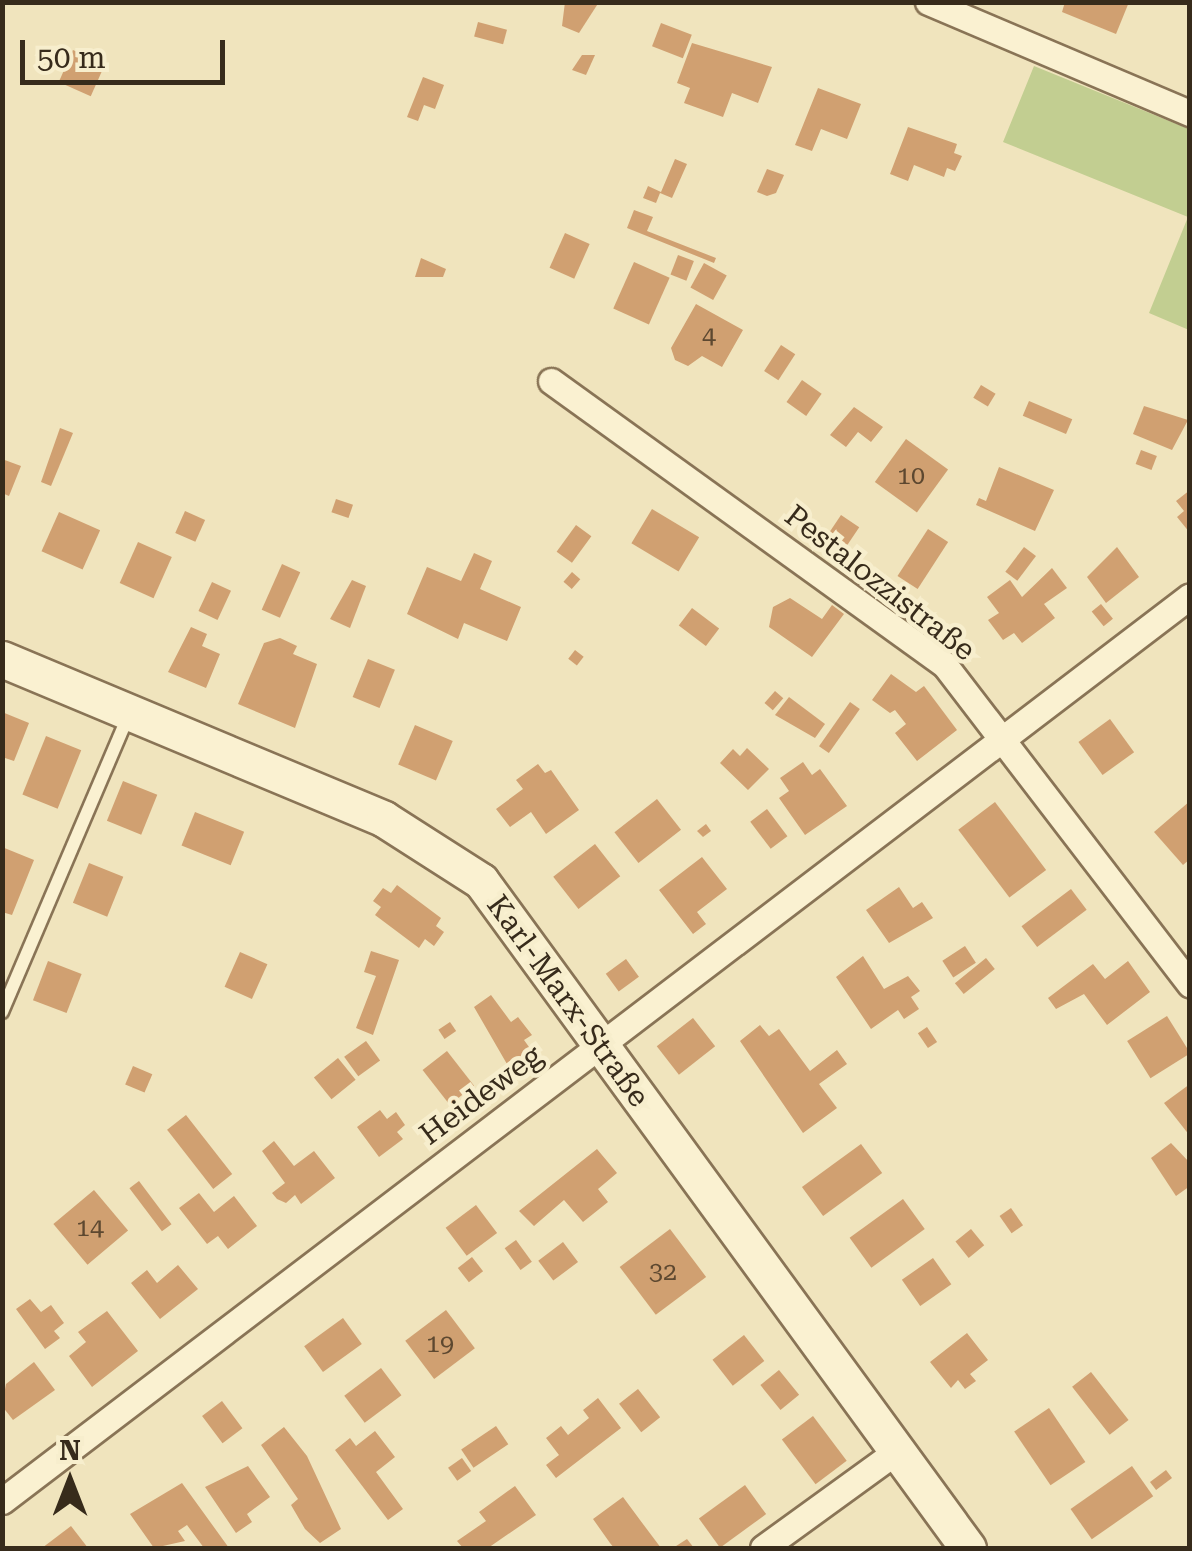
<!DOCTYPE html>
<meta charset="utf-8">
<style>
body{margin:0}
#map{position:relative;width:1192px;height:1551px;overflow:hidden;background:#f0e4bd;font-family:"Roboto Serif",serif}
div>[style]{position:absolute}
.green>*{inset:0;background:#c2ce91}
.building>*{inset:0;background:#d0a071;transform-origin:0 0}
.roads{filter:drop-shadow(2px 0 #897456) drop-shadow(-2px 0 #897456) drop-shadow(0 2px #897456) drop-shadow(0 -2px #897456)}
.lane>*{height:12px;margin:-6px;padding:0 6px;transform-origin:6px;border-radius:6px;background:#faf1d1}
.street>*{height:25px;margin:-12.5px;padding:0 12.5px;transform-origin:12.5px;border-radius:12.5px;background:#faf1d1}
.secondary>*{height:35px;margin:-17.5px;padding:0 17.5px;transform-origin:17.5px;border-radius:17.5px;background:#faf1d1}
span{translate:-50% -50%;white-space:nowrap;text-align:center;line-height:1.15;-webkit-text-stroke:9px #f7eecd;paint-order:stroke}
.number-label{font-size:25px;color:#5d4830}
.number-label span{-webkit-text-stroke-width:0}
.street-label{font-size:30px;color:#372b1b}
.frame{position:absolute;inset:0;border:5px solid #372b1b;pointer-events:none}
.north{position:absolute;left:20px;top:1431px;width:100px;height:100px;-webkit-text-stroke:8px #f7eecd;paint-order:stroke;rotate:0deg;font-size:28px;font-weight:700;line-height:40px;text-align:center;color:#372b1b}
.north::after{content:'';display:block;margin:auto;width:35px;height:45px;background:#372b1b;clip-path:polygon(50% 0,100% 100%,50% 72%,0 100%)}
.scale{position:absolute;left:20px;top:40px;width:205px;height:45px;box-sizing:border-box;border:5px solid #372b1b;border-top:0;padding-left:12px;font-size:30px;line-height:35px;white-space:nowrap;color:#372b1b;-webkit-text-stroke:8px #f7eecd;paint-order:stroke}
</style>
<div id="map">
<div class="green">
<i style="clip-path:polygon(1034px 66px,1189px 129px,1189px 330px,1149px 313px,1188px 217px,1003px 142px)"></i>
</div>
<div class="building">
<i style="clip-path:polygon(565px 2px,599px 2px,579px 33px,562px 26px)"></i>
<i style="clip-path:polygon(1065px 2px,1129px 2px,1116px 34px,1062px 12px)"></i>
<i style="left:478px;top:22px;width:30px;height:15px;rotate:15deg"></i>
<i style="left:661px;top:23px;width:33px;height:25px;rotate:21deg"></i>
<i style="clip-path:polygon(692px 43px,772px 67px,758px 103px,732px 93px,723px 117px,684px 103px,690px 88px,677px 83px)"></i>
<i style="left:73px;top:50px;width:35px;height:35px;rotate:24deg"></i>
<i style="clip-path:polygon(582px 55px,595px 55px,586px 75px,572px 70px)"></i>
<i style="clip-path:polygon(423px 77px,444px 85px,435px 109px,424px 105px,418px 121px,407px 117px)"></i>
<i style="clip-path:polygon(818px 88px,861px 104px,847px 139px,821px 129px,812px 151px,795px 145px)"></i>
<i style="clip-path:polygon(908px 127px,957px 144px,954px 153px,962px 156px,955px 171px,947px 168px,944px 177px,914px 165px,908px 181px,890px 174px)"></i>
<i style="clip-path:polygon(675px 159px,687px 164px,672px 198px,660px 193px,656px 203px,643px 198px,648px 186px,661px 192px)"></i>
<i style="clip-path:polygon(767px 169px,784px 175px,776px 193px,767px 196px,757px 192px)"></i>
<i style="clip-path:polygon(634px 210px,653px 217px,647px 231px,716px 258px,714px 263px,627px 228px)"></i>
<i style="left:565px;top:233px;width:27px;height:38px;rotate:24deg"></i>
<i style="left:678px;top:255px;width:17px;height:21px;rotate:21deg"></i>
<i style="clip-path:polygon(421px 258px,446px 269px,443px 277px,415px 277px)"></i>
<i style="left:634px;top:262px;width:39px;height:51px;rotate:24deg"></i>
<i style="left:704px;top:263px;width:26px;height:28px;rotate:29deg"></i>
<i style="clip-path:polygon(696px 304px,743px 330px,722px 367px,702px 356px,688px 366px,675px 360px,671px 348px)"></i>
<i style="left:781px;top:345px;width:17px;height:31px;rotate:33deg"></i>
<i style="left:802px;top:380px;width:24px;height:27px;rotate:35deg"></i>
<i style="left:981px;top:385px;width:17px;height:15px;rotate:31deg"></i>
<i style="left:1029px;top:401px;width:47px;height:16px;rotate:23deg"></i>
<i style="clip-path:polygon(1144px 406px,1188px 420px,1172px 450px,1133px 434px)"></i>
<i style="clip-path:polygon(854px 407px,883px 427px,871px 442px,858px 432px,846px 447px,830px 435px)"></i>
<i style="clip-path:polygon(60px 428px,73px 433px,51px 486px,41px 482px)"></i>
<i style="left:906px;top:439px;width:52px;height:53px;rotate:36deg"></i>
<i style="left:1141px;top:450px;width:17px;height:15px;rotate:21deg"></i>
<i style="clip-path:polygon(2px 459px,21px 466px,9px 496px,2px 493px)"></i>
<i style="clip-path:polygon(999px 467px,1054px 490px,1035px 531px,976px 505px,979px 498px,986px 501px)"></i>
<i style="clip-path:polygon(1190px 490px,1190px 533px,1177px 517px,1184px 511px,1176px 501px)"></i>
<i style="left:336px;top:499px;width:18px;height:14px;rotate:19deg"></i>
<i style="left:652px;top:509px;width:55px;height:40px;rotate:31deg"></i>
<i style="left:185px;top:511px;width:22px;height:24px;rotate:24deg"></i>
<i style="left:59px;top:512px;width:45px;height:43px;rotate:24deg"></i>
<i style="left:841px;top:515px;width:22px;height:27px;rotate:34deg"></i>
<i style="left:576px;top:525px;width:19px;height:33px;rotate:36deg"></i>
<i style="left:928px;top:529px;width:24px;height:56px;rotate:33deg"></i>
<i style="left:138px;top:542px;width:37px;height:45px;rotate:24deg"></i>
<i style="left:1024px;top:547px;width:15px;height:31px;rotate:37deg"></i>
<i style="clip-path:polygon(1117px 547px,1139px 577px,1106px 603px,1087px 577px)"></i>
<i style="clip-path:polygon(474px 553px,492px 561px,480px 589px,521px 607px,507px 641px,464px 623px,458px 639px,407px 614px,427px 567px,461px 581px)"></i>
<i style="left:282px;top:564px;width:20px;height:50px;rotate:24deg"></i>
<i style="clip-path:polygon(1052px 568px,1067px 588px,1044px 604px,1055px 618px,1022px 643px,1014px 633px,1003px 640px,988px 620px,999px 613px,987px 597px,1010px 580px,1022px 597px)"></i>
<i style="left:572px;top:572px;width:11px;height:13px;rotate:41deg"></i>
<i style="clip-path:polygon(352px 580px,366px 586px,350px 628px,330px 619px)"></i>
<i style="left:212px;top:582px;width:21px;height:32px;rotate:25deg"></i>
<i style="clip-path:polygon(790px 598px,822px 619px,832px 605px,844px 614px,812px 657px,769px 627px,773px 607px)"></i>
<i style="left:1101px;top:604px;width:19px;height:12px;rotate:51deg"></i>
<i style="left:692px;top:608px;width:34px;height:22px;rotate:37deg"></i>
<i style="clip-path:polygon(191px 627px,207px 634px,202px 646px,220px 654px,206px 688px,168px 672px)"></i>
<i style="clip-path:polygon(280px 638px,297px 646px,293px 654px,317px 664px,295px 728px,238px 704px,264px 643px)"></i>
<i style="left:575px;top:650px;width:11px;height:11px;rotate:38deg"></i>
<i style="left:368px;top:659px;width:29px;height:41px;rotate:22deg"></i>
<i style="clip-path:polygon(891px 674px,916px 692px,924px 686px,957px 730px,917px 761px,895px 733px,906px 724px,895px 710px,890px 713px,872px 700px)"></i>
<i style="left:775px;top:691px;width:11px;height:16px;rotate:41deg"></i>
<i style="clip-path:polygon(789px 697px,825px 724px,815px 738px,775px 715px)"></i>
<i style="left:850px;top:702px;width:12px;height:54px;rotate:35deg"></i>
<i style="clip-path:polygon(2px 712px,29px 723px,14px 761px,2px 757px)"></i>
<i style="left:1110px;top:719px;width:41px;height:39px;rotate:54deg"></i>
<i style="left:415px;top:725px;width:41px;height:43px;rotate:23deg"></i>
<i style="left:46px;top:736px;width:38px;height:63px;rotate:22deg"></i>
<i style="clip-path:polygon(747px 748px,769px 769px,748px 790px,720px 763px,733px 749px,740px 756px)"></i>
<i style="clip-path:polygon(803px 762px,812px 775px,820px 769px,847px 806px,805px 835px,779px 798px,789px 791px,780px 778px)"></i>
<i style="clip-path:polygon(538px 764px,545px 773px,551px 770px,579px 810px,546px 834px,531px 812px,510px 827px,496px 809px,523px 789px,516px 780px)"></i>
<i style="left:123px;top:781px;width:37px;height:43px;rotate:22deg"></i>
<i style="left:657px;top:799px;width:39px;height:54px;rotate:52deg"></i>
<i style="clip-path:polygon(1190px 801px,1190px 859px,1183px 865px,1154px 832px)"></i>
<i style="left:995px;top:802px;width:85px;height:46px;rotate:53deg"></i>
<i style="left:767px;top:809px;width:34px;height:21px;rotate:53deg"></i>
<i style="left:195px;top:812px;width:53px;height:36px;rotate:22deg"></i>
<i style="clip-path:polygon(706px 824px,711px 831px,703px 837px,697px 831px)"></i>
<i style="left:595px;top:844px;width:41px;height:53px;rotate:52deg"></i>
<i style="clip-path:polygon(2px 847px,34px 860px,12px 915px,2px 912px)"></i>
<i style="clip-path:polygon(702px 857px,727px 889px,697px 912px,706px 924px,693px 934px,659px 890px)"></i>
<i style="left:89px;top:863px;width:37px;height:43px;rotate:22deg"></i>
<i style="clip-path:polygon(397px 885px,441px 918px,436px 926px,444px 932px,434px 946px,425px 939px,419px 948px,375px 915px,381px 907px,373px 901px,383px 888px,391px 893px)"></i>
<i style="clip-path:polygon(899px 887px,913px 908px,922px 902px,933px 918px,889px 943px,866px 910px)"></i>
<i style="left:1071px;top:889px;width:26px;height:62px;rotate:53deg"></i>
<i style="left:965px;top:946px;width:20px;height:27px;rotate:57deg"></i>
<i style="clip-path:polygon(371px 951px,399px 960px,373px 1035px,356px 1028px,376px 976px,364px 972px)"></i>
<i style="left:240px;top:952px;width:30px;height:38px;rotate:24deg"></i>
<i style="clip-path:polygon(863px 956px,884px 989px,908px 976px,920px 991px,911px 997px,919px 1009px,904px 1019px,898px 1010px,871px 1029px,836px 977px)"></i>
<i style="left:986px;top:958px;width:14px;height:40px;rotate:51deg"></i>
<i style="left:626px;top:959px;width:22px;height:25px;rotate:54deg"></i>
<i style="left:48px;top:961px;width:36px;height:42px;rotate:21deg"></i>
<i style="clip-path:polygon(1128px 961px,1150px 992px,1107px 1025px,1084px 994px,1056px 1009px,1048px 998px,1093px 964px,1105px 979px)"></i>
<i style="clip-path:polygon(491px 995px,511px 1022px,518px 1017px,532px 1035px,524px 1040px,534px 1054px,511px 1071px,474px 1007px)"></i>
<i style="left:1167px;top:1016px;width:44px;height:47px;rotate:58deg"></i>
<i style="left:693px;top:1018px;width:36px;height:46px;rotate:52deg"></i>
<i style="left:450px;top:1022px;width:11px;height:14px;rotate:56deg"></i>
<i style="clip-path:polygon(760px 1025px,769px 1036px,779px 1029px,810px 1071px,837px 1050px,847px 1064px,819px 1084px,837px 1108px,803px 1133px,740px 1041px)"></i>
<i style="left:927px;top:1027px;width:18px;height:11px;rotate:56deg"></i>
<i style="left:366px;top:1041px;width:24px;height:27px;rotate:54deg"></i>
<i style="left:447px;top:1051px;width:44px;height:31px;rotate:52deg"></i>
<i style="left:338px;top:1058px;width:28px;height:31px;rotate:51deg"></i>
<i style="left:133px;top:1066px;width:21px;height:20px;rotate:23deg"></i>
<i style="clip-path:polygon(1190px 1084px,1190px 1136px,1164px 1103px)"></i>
<i style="clip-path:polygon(380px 1110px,387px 1119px,396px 1112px,405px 1125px,397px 1132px,403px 1139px,379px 1157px,357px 1127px)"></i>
<i style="left:186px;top:1115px;width:75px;height:24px;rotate:52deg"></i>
<i style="clip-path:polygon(274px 1141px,294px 1166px,314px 1151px,335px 1178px,301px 1204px,295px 1195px,286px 1203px,277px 1199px,272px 1193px,285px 1183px,262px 1151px)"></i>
<i style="clip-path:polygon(1171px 1143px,1190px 1163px,1190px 1186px,1176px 1196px,1151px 1158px)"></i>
<i style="left:861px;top:1144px;width:36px;height:73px;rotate:54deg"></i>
<i style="clip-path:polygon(597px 1149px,617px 1173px,598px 1189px,608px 1202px,583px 1222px,564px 1200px,534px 1226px,519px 1211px)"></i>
<i style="left:139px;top:1181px;width:54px;height:12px;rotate:53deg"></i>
<i style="left:94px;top:1190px;width:53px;height:53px;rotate:50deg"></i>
<i style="clip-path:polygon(199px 1193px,214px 1212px,234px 1196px,257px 1226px,228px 1249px,218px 1236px,207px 1244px,179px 1208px)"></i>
<i style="left:903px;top:1199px;width:37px;height:66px;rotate:54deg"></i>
<i style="left:476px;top:1205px;width:35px;height:38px;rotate:53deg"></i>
<i style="left:1011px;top:1208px;width:21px;height:14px;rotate:55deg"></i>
<i style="left:670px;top:1229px;width:60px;height:63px;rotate:53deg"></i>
<i style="left:971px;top:1229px;width:21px;height:20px;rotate:51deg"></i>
<i style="left:516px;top:1240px;width:27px;height:14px;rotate:54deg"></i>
<i style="left:563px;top:1242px;width:25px;height:31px;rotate:53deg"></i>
<i style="left:472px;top:1257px;width:18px;height:18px;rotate:52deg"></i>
<i style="left:933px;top:1258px;width:32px;height:38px;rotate:55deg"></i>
<i style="clip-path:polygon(178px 1265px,198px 1289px,160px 1319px,131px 1283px,147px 1270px,157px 1283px)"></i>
<i style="clip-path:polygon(30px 1299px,41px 1312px,51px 1305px,64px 1323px,54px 1331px,60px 1338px,45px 1349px,16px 1309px)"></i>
<i style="left:446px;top:1310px;width:48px;height:51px;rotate:53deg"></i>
<i style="clip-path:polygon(107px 1311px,138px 1351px,92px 1387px,69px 1356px,86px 1342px,78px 1332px)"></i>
<i style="left:343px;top:1318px;width:32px;height:48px;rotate:54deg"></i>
<i style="clip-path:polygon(967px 1333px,988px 1360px,970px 1374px,976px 1381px,965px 1389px,958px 1380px,951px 1388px,930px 1362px)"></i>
<i style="left:744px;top:1335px;width:33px;height:40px;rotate:52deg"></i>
<i style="clip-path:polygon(34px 1362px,55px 1390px,13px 1420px,2px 1406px,6px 1384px)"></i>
<i style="left:381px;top:1368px;width:34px;height:46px;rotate:53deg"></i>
<i style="left:779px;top:1370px;width:32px;height:24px;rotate:51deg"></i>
<i style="left:1091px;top:1372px;width:61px;height:24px;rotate:52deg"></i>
<i style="left:638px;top:1389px;width:36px;height:24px;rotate:52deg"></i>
<i style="clip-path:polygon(598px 1398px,621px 1428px,556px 1478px,546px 1465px,559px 1455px,546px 1438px,561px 1426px,568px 1435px,589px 1418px,583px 1410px)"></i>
<i style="left:222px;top:1401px;width:34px;height:25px;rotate:53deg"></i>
<i style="left:1049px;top:1408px;width:65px;height:42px;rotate:56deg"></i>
<i style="left:813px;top:1416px;width:56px;height:39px;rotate:53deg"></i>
<i style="left:496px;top:1426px;width:22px;height:42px;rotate:56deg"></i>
<i style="clip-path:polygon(284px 1427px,307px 1456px,341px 1529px,320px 1543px,305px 1529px,291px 1505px,298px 1499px,261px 1445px)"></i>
<i style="clip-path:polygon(375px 1431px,395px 1457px,376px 1472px,403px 1509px,388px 1520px,335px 1450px,350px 1438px,356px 1446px)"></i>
<i style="left:462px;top:1458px;width:16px;height:17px;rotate:55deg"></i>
<i style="clip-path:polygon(248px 1466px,270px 1497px,247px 1514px,252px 1522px,236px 1533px,205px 1487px)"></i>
<i style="left:1132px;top:1466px;width:37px;height:75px;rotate:55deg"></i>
<i style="left:1166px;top:1470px;width:10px;height:20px;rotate:53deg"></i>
<i style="clip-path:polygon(182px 1483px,203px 1512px,229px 1548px,204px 1548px,187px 1525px,178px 1531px,185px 1541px,154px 1548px,130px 1514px)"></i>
<i style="left:745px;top:1485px;width:36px;height:57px;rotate:54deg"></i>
<i style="clip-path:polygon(515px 1486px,536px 1515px,488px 1548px,463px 1548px,457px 1541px,486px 1521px,479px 1512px)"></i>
<i style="clip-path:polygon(623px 1497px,640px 1520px,661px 1548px,614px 1548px,610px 1543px,593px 1519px)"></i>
<i style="clip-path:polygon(71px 1526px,88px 1548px,42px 1548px)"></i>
<i style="clip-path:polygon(687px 1539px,694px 1548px,673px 1548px)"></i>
</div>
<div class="roads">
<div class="lane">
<i style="left:2px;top:1012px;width:324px;rotate:-66.9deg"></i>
</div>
<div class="street">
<i style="left:928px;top:2px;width:285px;rotate:23deg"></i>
<i style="left:551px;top:381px;width:484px;rotate:35.8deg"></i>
<i style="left:944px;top:664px;width:404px;rotate:52.5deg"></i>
<i style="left:2px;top:1501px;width:1493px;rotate:-37.3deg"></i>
<i style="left:763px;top:1548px;width:165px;rotate:-35.9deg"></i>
</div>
<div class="secondary">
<i style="left:2px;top:659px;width:414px;rotate:22.7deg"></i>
<i style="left:384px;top:819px;width:115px;rotate:32.6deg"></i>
<i style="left:481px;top:881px;width:826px;rotate:53.87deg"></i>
</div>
</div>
<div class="number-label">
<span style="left:709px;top:336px">4</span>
<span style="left:911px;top:476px">10</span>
<span style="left:90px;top:1228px">14</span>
<span style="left:663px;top:1272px">32</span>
<span style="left:440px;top:1344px">19</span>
</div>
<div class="street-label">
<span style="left:880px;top:583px;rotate:38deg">Pestalozzistraße</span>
<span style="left:568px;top:1001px;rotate:54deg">Karl-Marx-Straße</span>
<span style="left:481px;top:1095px;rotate:-37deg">Heideweg</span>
</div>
<div class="frame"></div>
<div class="north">N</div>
<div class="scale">50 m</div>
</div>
